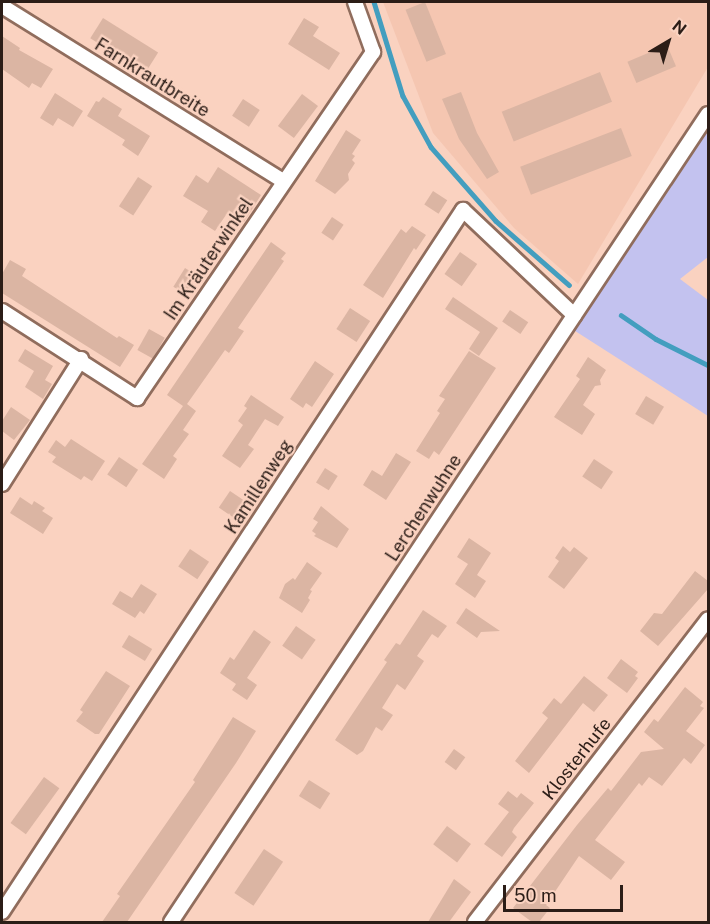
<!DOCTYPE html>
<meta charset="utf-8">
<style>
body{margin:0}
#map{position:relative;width:710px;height:924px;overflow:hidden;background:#fad2c0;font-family:"Public Sans",sans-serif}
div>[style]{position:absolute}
.built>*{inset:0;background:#f5c6b1}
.green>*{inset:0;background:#c3c2ef}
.stream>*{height:4.5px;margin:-2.25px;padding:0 2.25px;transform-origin:2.25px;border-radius:2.25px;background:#439ebf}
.building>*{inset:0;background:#dbb5a3;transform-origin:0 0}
.roads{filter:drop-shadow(2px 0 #906d5d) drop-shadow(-2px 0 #906d5d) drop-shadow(0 2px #906d5d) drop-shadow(0 -2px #906d5d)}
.minor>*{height:14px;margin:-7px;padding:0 7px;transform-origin:7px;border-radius:7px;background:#fff}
span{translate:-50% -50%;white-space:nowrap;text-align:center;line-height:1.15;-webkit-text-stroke:4.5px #fad2c0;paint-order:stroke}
.street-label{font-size:18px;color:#2b1d17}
.frame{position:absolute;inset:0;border:3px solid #2b1d17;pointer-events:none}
.north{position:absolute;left:638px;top:12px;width:60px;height:60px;-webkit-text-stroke:4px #fad2c0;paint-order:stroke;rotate:38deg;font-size:16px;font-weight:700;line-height:24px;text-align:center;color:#2b1d17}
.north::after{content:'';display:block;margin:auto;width:21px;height:27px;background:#2b1d17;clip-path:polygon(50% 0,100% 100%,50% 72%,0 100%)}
.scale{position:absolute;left:503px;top:885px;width:120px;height:27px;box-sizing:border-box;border:3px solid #2b1d17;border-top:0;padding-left:8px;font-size:18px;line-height:21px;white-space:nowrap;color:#2b1d17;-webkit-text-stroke:4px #fad2c0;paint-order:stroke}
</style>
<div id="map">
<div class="built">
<i style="clip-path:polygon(383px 2px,708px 2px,708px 67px,578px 284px,514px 228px,433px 133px)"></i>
</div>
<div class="green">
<i style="clip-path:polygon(708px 121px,708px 257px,680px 279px,708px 300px,708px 416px,572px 329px)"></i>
</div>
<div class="stream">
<i style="left:374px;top:2px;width:98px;rotate:72.9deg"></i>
<i style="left:403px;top:96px;width:58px;rotate:61.2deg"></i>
<i style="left:431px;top:147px;width:98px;rotate:48.7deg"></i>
<i style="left:496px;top:221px;width:97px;rotate:41.2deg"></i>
<i style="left:621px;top:315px;width:42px;rotate:34.4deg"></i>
<i style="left:656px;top:339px;width:58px;rotate:26.6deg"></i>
</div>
<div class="building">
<i style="left:425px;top:2px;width:56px;height:21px;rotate:68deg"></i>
<i style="left:103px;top:18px;width:65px;height:24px;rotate:32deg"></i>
<i style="clip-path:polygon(304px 18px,319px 27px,313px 36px,340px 53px,329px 70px,288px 44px)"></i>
<i style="clip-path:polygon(2px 36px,20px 48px,19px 50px,53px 69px,41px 88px,32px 83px,29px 88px,2px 69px)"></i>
<i style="left:667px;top:45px;width:23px;height:43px;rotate:67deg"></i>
<i style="left:600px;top:72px;width:32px;height:106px;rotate:68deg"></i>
<i style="clip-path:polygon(461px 92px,477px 133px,499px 172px,487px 179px,459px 139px,442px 99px)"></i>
<i style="clip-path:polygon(55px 93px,83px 111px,73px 127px,58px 118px,53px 126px,40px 118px)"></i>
<i style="left:302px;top:94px;width:20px;height:40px;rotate:37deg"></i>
<i style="clip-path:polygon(103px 97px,122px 109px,118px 116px,150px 136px,138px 156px,122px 145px,125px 140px,87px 116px,96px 101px,99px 102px)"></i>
<i style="left:243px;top:99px;width:20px;height:20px;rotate:33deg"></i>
<i style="left:621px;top:128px;width:30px;height:108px;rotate:69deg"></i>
<i style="clip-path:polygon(346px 130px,361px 140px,352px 154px,355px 156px,352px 160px,355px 163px,348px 174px,349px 180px,335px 194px,315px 181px)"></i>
<i style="clip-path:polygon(218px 167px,261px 195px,244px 222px,228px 212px,215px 231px,201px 222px,208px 211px,183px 196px,196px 175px,208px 183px)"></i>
<i style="left:138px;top:177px;width:17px;height:35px;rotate:33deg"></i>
<i style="left:433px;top:191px;width:17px;height:16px;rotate:33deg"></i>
<i style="left:332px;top:217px;width:14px;height:19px;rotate:34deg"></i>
<i style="clip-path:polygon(412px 226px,426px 235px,416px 250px,414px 248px,383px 298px,363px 285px,401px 229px,406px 233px)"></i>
<i style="clip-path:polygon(271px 242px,286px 253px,281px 259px,284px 261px,238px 328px,244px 331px,229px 353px,225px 350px,187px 404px,196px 411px,183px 430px,189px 434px,173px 456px,177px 459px,164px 479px,142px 464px,183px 406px,167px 395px)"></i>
<i style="left:460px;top:252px;width:21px;height:27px;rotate:35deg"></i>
<i style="clip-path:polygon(10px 260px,26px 269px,22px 276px,117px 338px,119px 336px,134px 345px,120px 367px,2px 293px,2px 274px)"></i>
<i style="left:185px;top:268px;width:15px;height:22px;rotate:32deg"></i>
<i style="clip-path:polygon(453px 297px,498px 328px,479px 356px,469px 349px,480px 332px,445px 309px)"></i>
<i style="left:350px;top:308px;width:24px;height:25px;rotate:33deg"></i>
<i style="left:510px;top:310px;width:22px;height:14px;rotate:34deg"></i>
<i style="left:149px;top:329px;width:18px;height:24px;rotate:29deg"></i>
<i style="clip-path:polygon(25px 349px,53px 366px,45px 380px,52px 384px,43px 399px,25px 387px,34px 371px,18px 361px)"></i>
<i style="clip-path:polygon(469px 351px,496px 368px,439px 455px,434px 451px,429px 459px,416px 451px,440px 413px,437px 411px,445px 399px,439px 396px)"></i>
<i style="clip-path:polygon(588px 357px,606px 370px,600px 380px,601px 385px,595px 386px,583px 405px,595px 414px,582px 435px,554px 417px,580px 379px,576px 376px)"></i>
<i style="clip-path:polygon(315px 361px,334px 374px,312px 407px,306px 403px,303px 408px,290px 399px)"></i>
<i style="clip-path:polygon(251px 395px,284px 417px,278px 426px,265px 419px,248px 445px,254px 449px,240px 468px,222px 456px,243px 425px,238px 421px,247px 408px,244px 406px)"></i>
<i style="left:646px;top:396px;width:21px;height:21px;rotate:31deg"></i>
<i style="clip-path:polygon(11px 407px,30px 420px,14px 440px,2px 431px,2px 421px)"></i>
<i style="clip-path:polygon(71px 439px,105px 461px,92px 481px,84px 476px,81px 480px,52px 462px,56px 457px,48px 452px,56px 440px,65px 447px)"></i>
<i style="clip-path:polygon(396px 453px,411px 462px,386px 500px,363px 485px,372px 470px,382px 476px)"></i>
<i style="left:119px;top:457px;width:23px;height:21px;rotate:34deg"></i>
<i style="left:594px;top:459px;width:23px;height:21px;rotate:34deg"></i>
<i style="left:325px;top:468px;width:15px;height:17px;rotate:32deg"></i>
<i style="left:230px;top:491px;width:22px;height:20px;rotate:34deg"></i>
<i style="clip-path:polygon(20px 497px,32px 505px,34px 501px,45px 508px,42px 511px,53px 518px,43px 534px,10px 513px)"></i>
<i style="clip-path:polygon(321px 506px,349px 529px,337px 548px,314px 536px,316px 534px,312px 531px,318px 522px,313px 519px)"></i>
<i style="clip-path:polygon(469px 538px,491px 553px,477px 575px,486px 581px,475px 598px,455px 584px,468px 564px,457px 557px)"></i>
<i style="clip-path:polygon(563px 546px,570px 552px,574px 547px,588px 558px,564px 589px,548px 577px,559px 561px,555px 558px)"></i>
<i style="left:190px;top:549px;width:23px;height:21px;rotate:34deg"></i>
<i style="clip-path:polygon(307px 562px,322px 573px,310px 590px,312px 591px,308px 598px,310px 600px,302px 613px,279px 598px,285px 584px,293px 578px,295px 580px)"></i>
<i style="clip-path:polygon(695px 571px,708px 581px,708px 589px,658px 646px,640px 631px,654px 613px,662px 614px)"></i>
<i style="clip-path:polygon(141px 584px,157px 594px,144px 614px,140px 611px,135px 618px,112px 604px,120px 591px,132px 598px)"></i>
<i style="clip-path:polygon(466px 608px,500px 631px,481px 632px,477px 638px,456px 623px)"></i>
<i style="clip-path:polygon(423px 610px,447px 626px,438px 638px,432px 634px,417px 656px,424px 661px,405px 690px,397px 684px,382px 708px,393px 715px,382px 731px,376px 727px,363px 751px,357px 755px,335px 740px,387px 662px,384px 660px,396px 643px,400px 645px)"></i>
<i style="left:296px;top:626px;width:24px;height:24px;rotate:35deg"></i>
<i style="clip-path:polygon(254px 630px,271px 642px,247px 678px,257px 685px,247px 700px,232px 690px,236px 684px,220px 673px,230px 657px,234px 660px)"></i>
<i style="left:129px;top:635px;width:27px;height:14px;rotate:31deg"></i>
<i style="clip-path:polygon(621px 659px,638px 672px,635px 676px,638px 678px,627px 693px,607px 678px)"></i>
<i style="clip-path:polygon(106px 671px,130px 686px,99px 734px,95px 734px,76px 721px,83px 712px,80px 710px)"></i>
<i style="clip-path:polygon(584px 676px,608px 695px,594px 712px,583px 703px,529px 773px,515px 761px,548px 718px,542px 713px,554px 698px,561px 704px)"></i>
<i style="clip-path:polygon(685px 687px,703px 702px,700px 706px,704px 708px,686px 731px,705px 745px,691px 764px,684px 758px,662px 786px,649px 777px,642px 786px,639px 783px,595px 840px,625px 862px,611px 880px,579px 856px,546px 905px,550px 908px,539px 922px,532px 922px,513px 908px,577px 825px,608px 788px,611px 791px,641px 752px,664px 749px,644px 732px,654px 719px,658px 722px)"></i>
<i style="clip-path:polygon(233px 717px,256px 731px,236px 763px,127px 922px,102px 922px,120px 896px,117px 894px,195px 782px,193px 780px)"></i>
<i style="left:454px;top:749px;width:14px;height:16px;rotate:36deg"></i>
<i style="left:44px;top:777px;width:19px;height:57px;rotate:36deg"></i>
<i style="left:309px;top:780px;width:25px;height:19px;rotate:32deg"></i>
<i style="clip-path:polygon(508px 791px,517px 798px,521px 793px,534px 803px,514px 828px,512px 832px,517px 837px,502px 857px,484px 844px,509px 812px,498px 804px)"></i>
<i style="left:447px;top:826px;width:30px;height:23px;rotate:37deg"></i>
<i style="left:264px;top:849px;width:23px;height:53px;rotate:34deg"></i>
<i style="clip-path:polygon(454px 879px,471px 892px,449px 922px,428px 922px)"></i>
</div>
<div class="roads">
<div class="minor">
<i style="left:2px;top:6px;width:331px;rotate:31.9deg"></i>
<i style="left:2px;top:311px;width:161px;rotate:32.8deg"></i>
<i style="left:137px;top:398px;width:419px;rotate:-55.7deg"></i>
<i style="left:373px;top:52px;width:53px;rotate:-109.8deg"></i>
<i style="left:2px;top:484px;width:148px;rotate:-57.7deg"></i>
<i style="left:2px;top:912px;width:840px;rotate:-56.71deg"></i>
<i style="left:463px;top:210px;width:153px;rotate:43.4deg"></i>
<i style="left:171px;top:922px;width:970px;rotate:-56.39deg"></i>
<i style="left:475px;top:922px;width:382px;rotate:-52.4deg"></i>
</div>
</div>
<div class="street-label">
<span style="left:152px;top:78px;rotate:32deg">Farnkrautbreite</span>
<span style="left:209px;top:259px;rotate:-56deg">Im Kräuterwinkel</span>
<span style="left:259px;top:487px;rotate:-57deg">Kamillenweg</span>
<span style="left:424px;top:508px;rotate:-57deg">Lerchenwuhne</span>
<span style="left:577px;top:759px;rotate:-52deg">Klosterhufe</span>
</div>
<div class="frame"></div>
<div class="north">N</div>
<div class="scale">50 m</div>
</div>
